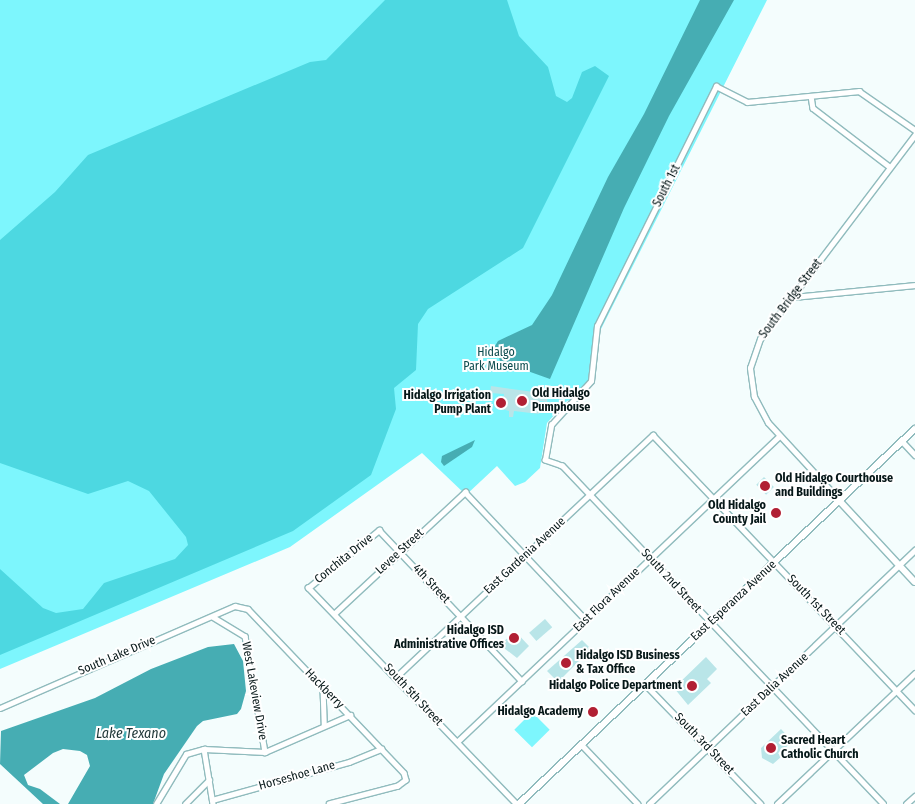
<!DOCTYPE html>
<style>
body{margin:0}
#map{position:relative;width:915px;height:804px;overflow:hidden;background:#f4fdfd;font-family:"Fira Sans Condensed",sans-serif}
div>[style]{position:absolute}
.green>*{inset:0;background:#7df6fd;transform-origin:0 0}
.forest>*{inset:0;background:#4dd8e1}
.water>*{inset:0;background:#46adb3}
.building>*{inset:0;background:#b9e5e8;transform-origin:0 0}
.roads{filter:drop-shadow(1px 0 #90bbbd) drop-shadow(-1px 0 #90bbbd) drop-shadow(0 1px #90bbbd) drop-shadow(0 -1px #90bbbd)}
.minor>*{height:4.5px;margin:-2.25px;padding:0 2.25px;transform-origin:2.25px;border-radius:2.25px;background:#fff}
.tertiary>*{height:5.5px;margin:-2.75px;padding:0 2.75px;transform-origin:2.75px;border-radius:2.75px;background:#fff}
.dots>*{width:14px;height:14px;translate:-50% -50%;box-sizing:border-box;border:2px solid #fff;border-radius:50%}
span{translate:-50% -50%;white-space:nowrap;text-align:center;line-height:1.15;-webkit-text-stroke:4px #fff;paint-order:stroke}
.street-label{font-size:12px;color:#061718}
.park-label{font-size:12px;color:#0b4a4d}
.poi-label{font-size:12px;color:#061718;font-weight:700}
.left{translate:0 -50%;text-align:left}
.right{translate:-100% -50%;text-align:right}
.water-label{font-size:14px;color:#1e3637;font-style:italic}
</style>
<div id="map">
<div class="green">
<i style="clip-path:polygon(0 0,767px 0,599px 333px,591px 384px,581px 398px,567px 401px,547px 423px,540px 468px,525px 482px,515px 486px,497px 466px,466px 495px,422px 453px,290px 547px,0 669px)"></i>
<i style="left:532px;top:712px;width:25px;height:25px;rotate:45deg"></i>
</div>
<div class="forest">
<i style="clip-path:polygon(385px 0,507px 0,519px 36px,548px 67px,556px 96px,567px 102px,572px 98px,582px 72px,595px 66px,609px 76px,523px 248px,428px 309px,418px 324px,416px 370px,394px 388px,396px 409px,371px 475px,293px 531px,0 655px,0 569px,43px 608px,56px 613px,83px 609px,104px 583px,175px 559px,188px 545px,186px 537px,149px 491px,128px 481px,88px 494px,0 463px,0 240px,55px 192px,88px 155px,310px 62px,326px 60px)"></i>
</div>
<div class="water">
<i style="clip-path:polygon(700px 0,734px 0,669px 116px,624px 208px,550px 379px,500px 361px,495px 346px,498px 341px,532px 325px,552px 295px,608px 177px,644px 114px)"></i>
<i style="clip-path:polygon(475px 440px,472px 447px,444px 466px,441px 462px,442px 456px)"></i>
<i style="clip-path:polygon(234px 644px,243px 661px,246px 691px,241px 709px,237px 714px,203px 721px,197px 726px,164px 774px,153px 804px,68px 804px,90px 766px,87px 755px,80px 751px,63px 749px,53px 753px,24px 775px,28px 785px,40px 789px,60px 804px,43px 804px,0 764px,1px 731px,95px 698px,151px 669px,208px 647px)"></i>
</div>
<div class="building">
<i style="clip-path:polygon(491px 386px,548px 394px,547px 402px,540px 401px,539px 414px,514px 411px,513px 417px,509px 417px,509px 411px,502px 409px,504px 394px,490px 393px)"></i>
<i style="left:764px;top:477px;width:14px;height:11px;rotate:45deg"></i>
<i style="left:545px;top:619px;width:11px;height:21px;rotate:49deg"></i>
<i style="clip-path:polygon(515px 631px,529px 646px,517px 658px,500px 645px)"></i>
<i style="clip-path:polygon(582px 640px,591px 649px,558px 682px,547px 671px)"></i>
<i style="clip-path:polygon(706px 657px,717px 669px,707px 679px,711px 683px,688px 705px,674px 688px)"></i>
<i style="clip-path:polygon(781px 729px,793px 742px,778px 753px,781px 757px,773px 764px,762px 758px,761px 748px)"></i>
</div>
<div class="roads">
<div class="minor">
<i style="left:811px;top:96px;width:12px;rotate:81deg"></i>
<i style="left:813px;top:108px;width:97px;rotate:37.5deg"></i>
<i style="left:793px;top:297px;width:123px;rotate:-5.6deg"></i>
<i style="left:902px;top:441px;width:19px;rotate:47deg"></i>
<i style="left:840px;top:501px;width:106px;rotate:-132.7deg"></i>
<i style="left:768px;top:423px;width:30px;rotate:-118deg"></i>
<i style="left:754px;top:397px;width:29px;rotate:-98deg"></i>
<i style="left:750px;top:368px;width:31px;rotate:-71deg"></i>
<i style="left:760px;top:339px;width:256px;rotate:-52.8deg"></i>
<i style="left:335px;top:613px;width:178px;rotate:-42.9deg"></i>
<i style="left:465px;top:492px;width:175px;rotate:46.6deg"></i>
<i style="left:213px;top:617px;width:37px;rotate:31deg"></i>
<i style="left:245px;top:636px;width:118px;rotate:80.2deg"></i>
<i style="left:396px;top:677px;width:353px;rotate:-43.3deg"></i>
<i style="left:653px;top:435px;width:380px;rotate:46.4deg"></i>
<i style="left:646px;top:685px;width:165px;rotate:46deg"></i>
<i style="left:323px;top:688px;width:37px;rotate:88deg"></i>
<i style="left:0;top:708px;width:256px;rotate:-23.5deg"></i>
<i style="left:235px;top:606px;width:13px;rotate:13deg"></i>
<i style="left:248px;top:609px;width:226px;rotate:46.4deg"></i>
<i style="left:404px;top:773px;width:7px;rotate:74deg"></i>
<i style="left:406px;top:780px;width:10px;rotate:143deg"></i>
<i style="left:398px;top:786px;width:71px;rotate:165.4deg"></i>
<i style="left:457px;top:742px;width:443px;rotate:-43.5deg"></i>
<i style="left:582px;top:745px;width:81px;rotate:46.5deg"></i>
<i style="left:204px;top:749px;width:61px;rotate:2.8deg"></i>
<i style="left:265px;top:752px;width:93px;rotate:-23.5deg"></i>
<i style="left:212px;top:800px;width:142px;rotate:-15.5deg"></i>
<i style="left:349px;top:762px;width:35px;rotate:-22deg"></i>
<i style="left:156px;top:804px;width:58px;rotate:-59deg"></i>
<i style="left:186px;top:754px;width:19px;rotate:-16deg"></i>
<i style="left:204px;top:749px;width:56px;rotate:80.7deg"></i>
<i style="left:185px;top:804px;width:34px;rotate:-45deg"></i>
<i style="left:516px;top:804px;width:300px;rotate:-133.9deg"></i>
<i style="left:308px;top:588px;width:92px;rotate:-39.2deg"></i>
<i style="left:379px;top:530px;width:208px;rotate:46.6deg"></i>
<i style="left:649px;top:804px;width:368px;rotate:-43.7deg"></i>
<i style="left:777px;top:804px;width:190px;rotate:-43.5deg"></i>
<i style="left:883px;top:804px;width:466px;rotate:-133.5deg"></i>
<i style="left:562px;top:466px;width:18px;rotate:-161deg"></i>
<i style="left:545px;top:460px;width:36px;rotate:-80deg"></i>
<i style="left:551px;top:425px;width:59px;rotate:-47.7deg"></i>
<i style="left:591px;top:381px;width:55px;rotate:-83.8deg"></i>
<i style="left:597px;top:326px;width:268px;rotate:-63.6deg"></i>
<i style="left:716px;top:86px;width:35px;rotate:27deg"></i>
<i style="left:747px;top:102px;width:113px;rotate:-5.6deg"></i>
<i style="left:859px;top:91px;width:68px;rotate:34.9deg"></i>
<i style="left:906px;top:804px;width:12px;rotate:-42deg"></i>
</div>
<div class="tertiary">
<i style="left:840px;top:501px;width:110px;rotate:47.2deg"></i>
<i style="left:519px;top:804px;width:545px;rotate:-43.44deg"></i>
</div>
</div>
<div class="dots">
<i style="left:522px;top:401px;background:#b11f33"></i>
<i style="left:501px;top:403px;background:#b11f33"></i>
<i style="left:765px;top:486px;background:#b11f33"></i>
<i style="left:776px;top:513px;background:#b11f33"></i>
<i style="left:514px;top:638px;background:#b11f33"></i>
<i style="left:566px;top:663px;background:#b11f33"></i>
<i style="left:692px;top:686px;background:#b11f33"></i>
<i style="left:593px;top:712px;background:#b11f33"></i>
<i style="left:771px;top:748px;background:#b11f33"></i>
</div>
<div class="street-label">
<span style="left:667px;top:186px;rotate:-63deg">South 1st</span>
<span style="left:791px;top:299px;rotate:-53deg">South Bridge Street</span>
<span style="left:400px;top:552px;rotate:-43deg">Levee Street</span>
<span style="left:525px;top:556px;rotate:-43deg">East Gardenia Avenue</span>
<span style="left:344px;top:559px;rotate:-39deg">Conchita Drive</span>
<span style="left:671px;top:581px;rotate:47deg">South 2nd Street</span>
<span style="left:431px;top:584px;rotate:47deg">4th Street</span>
<span style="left:607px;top:600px;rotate:-44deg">East Flora Avenue</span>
<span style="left:734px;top:601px;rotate:-43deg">East Esperanza Avenue</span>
<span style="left:816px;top:605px;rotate:46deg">South 1st Street</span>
<span style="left:117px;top:656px;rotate:-23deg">South Lake Drive</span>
<span style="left:775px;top:685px;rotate:-43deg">East Dalia Avenue</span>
<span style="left:324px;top:689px;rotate:46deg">Hackberry</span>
<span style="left:254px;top:691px;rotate:80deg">West Lakeview Drive</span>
<span style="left:413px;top:695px;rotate:47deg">South 5th Street</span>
<span style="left:704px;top:744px;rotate:46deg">South 3rd Street</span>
<span style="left:297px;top:776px;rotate:-16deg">Horseshoe Lane</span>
</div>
<div class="park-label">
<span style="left:496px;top:360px">Hidalgo<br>Park Museum</span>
</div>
<div class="poi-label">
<span class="left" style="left:532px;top:401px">Old Hidalgo<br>Pumphouse</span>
<span class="right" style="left:491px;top:403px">Hidalgo Irrigation<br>Pump Plant</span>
<span class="left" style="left:775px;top:486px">Old Hidalgo Courthouse<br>and Buildings</span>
<span class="right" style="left:766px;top:513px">Old Hidalgo<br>County Jail</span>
<span class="right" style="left:504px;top:638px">Hidalgo ISD<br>Administrative Offices</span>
<span class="left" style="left:576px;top:663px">Hidalgo ISD Business<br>&amp; Tax Office</span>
<span class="right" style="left:682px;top:686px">Hidalgo Police Department</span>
<span class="right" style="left:583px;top:712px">Hidalgo Academy</span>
<span class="left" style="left:781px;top:748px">Sacred Heart<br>Catholic Church</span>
</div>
<div class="water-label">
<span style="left:131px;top:734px">Lake Texano</span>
</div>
</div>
